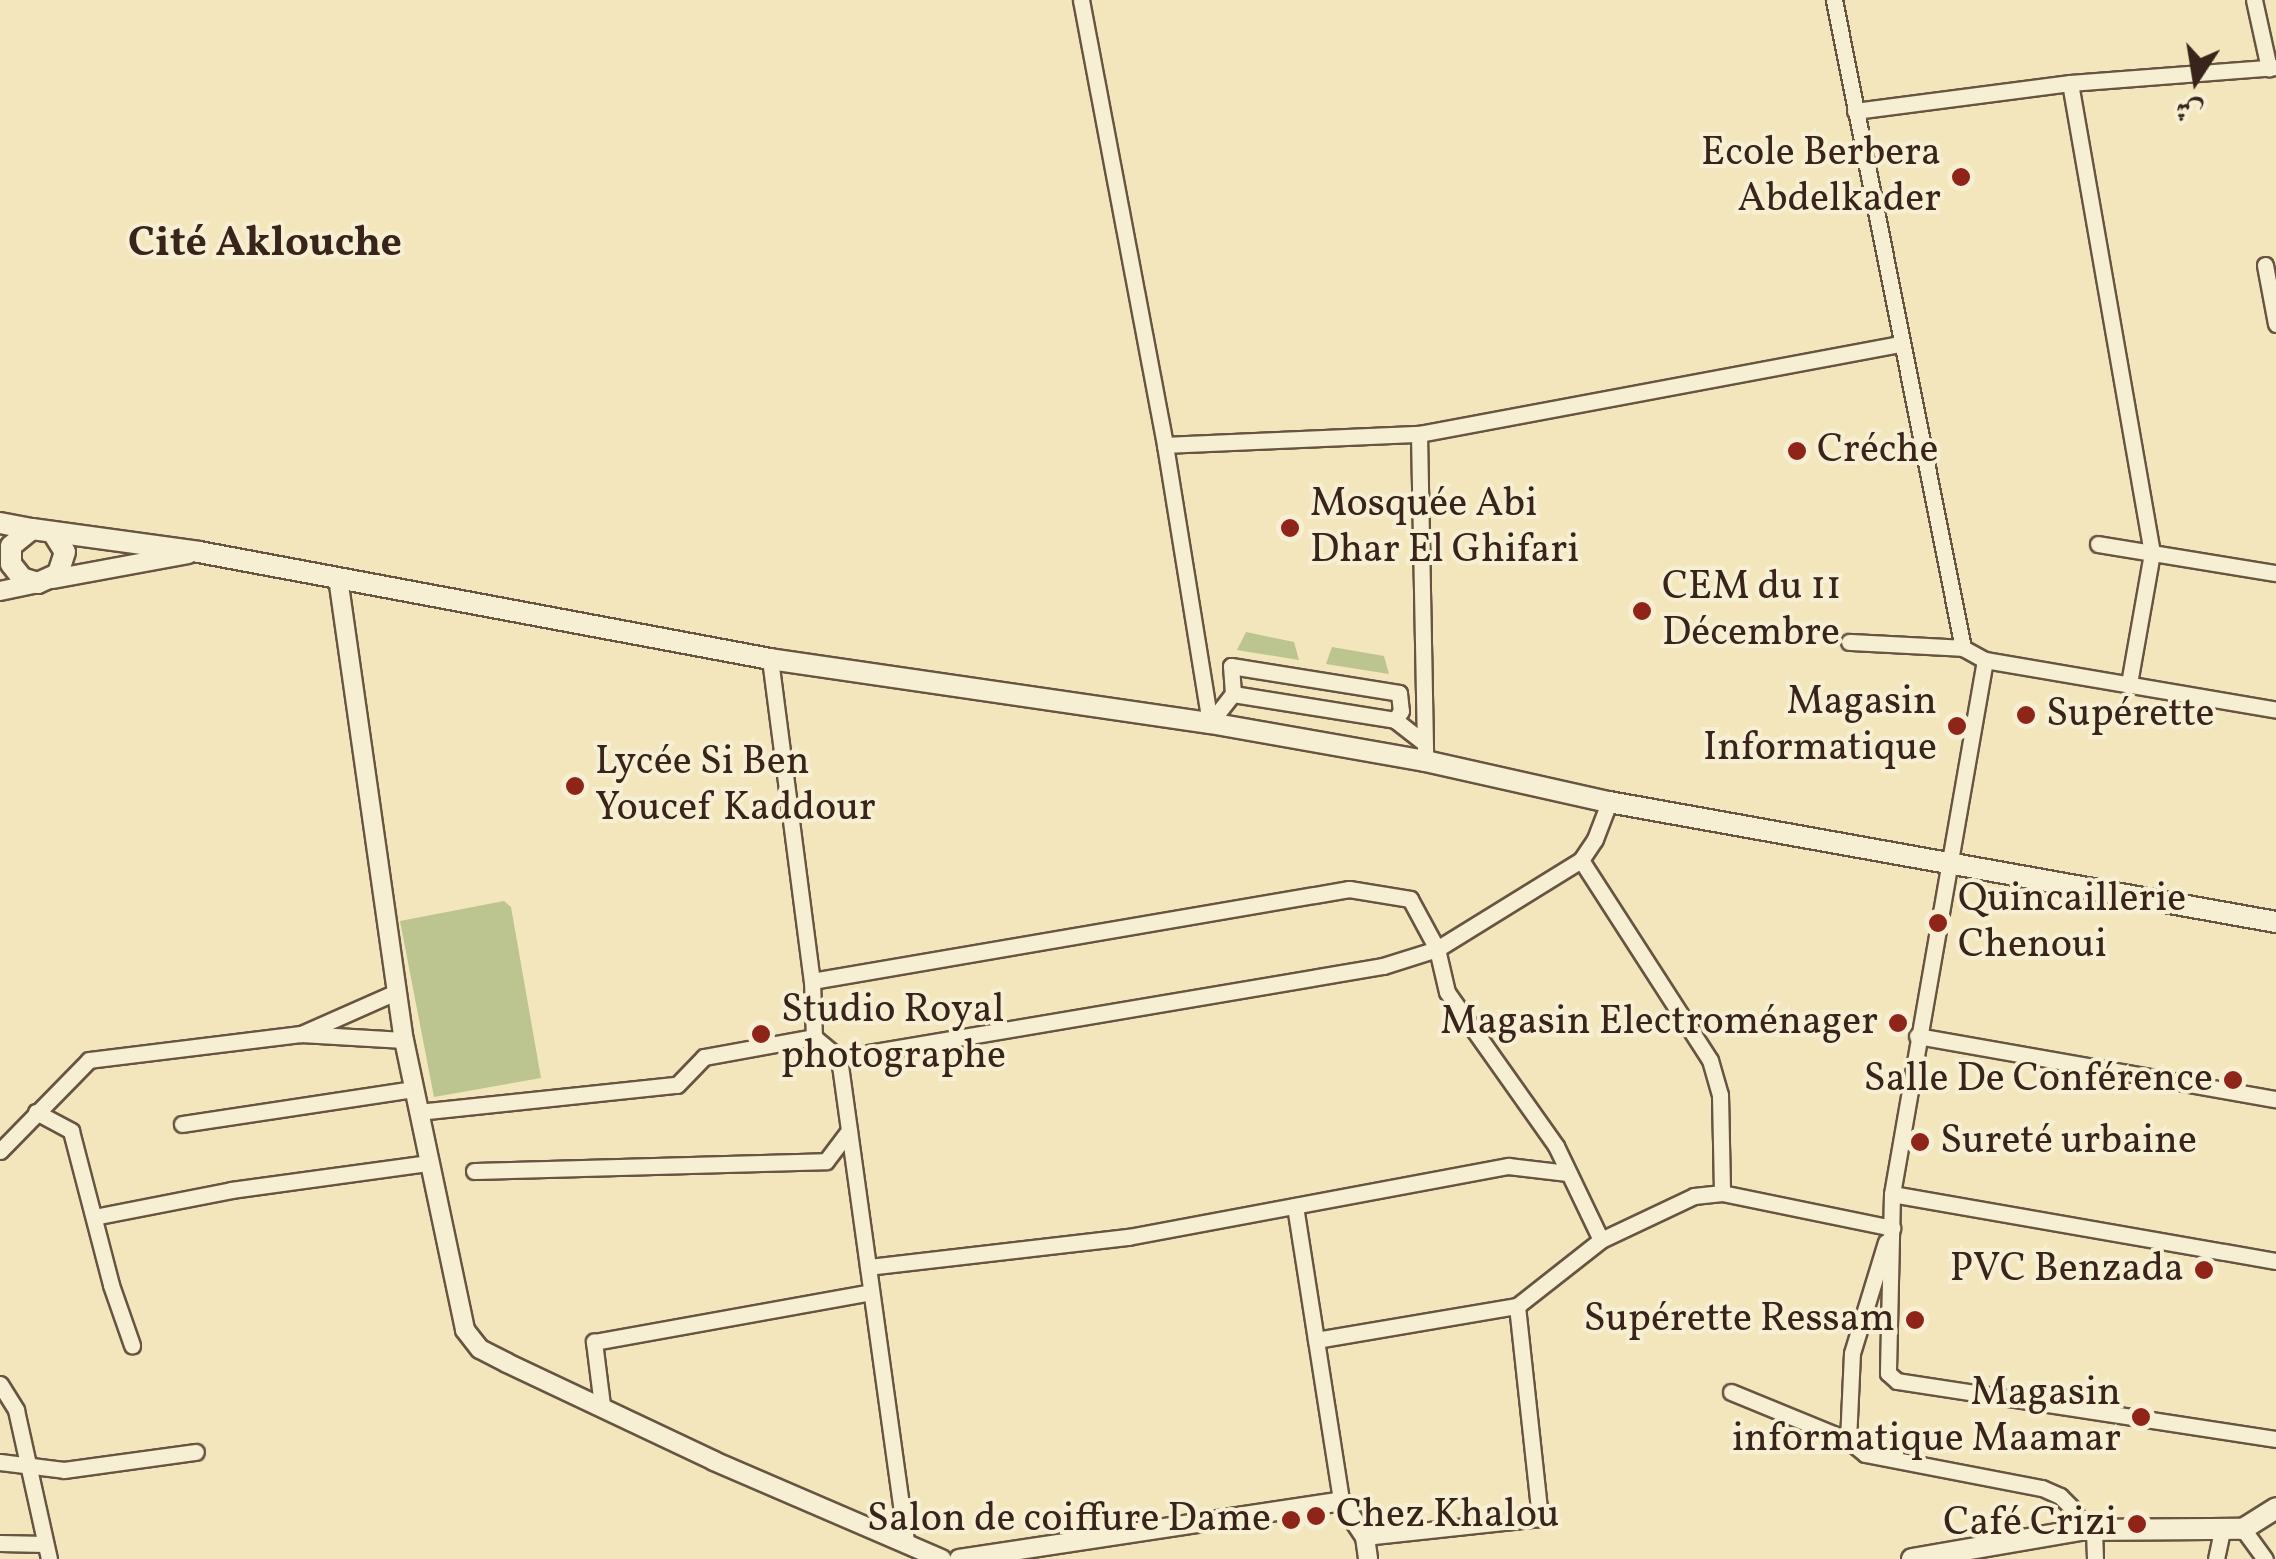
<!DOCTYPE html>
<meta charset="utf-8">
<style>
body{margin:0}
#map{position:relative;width:2276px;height:1559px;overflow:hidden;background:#f3e6bc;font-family:Vollkorn,Amiri,serif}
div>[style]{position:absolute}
.green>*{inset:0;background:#bcc490}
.roads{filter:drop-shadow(2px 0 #675442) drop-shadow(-2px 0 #675442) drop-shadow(0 2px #675442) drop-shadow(0 -2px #675442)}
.minor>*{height:15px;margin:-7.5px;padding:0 7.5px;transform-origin:7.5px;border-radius:7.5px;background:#f7efd3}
.tertiary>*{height:18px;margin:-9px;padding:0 9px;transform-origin:9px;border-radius:9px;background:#f7efd3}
.secondary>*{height:20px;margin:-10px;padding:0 10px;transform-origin:10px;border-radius:10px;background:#f7efd3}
.dots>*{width:28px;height:28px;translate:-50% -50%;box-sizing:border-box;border:5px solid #f7efd3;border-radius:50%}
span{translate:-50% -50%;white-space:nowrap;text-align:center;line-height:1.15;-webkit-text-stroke:8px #f7efd3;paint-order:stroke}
.poi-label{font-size:40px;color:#38241a}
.right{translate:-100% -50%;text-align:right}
.left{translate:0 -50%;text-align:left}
.neighbourhood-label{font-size:42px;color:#38241a;font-weight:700}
.north{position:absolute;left:2146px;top:30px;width:100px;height:100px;-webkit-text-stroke:8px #f7efd3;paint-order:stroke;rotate:192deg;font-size:28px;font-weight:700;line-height:40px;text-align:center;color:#38241a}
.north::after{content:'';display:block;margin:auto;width:35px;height:45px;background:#38241a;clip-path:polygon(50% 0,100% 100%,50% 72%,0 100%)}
</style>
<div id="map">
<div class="green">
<i style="clip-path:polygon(1246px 632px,1294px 642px,1299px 660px,1237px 650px)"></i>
<i style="clip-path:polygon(1332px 647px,1384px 656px,1389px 674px,1326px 664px)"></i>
<i style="clip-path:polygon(504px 901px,511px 907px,541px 1078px,434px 1097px,400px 921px)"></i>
</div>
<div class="roads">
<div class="minor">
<i style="left:1081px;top:0;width:453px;rotate:79.3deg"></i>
<i style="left:1165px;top:445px;width:282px;rotate:80.8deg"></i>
<i style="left:1834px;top:0;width:661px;rotate:78.74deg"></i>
<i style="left:1963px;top:648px;width:25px;rotate:29deg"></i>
<i style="left:1985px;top:660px;width:542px;rotate:99.88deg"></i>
<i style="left:1892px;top:1194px;width:179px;rotate:91.3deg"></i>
<i style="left:1888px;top:1373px;width:12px;rotate:42deg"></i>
<i style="left:1897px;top:1381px;width:383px;rotate:8.7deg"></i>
<i style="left:2254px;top:0;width:70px;rotate:77.6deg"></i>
<i style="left:2070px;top:83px;width:477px;rotate:80.1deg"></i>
<i style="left:2152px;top:553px;width:132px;rotate:100deg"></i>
<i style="left:1855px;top:111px;width:217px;rotate:-7.4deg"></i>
<i style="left:2070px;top:83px;width:207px;rotate:-4.4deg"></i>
<i style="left:2265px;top:265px;width:60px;rotate:79.4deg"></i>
<i style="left:1419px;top:434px;width:327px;rotate:88.9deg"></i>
<i style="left:1165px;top:445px;width:254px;rotate:-2.5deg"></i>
<i style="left:1419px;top:434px;width:489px;rotate:-10.6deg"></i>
<i style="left:2098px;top:544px;width:180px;rotate:9.3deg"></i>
<i style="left:1849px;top:642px;width:114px;rotate:3deg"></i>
<i style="left:770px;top:659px;width:325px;rotate:82.6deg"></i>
<i style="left:812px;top:981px;width:56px;rotate:88deg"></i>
<i style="left:814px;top:1037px;width:33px;rotate:40deg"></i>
<i style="left:839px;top:1058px;width:488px;rotate:82.1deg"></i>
<i style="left:1985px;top:660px;width:295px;rotate:9.7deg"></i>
<i style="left:1233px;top:694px;width:28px;rotate:-94deg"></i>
<i style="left:1231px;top:666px;width:170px;rotate:9.1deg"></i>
<i style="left:1399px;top:693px;width:18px;rotate:84deg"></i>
<i style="left:1401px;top:711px;width:11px;rotate:124deg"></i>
<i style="left:1210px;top:723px;width:37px;rotate:-52deg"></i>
<i style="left:1233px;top:694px;width:164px;rotate:9.1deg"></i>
<i style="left:1395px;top:720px;width:37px;rotate:38deg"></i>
<i style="left:1581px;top:860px;width:238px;rotate:57.2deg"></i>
<i style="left:1710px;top:1060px;width:36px;rotate:74deg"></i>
<i style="left:1720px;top:1095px;width:98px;rotate:88.8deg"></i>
<i style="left:812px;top:981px;width:545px;rotate:-9.72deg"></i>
<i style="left:1349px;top:889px;width:62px;rotate:9.3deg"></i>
<i style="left:1410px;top:899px;width:57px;rotate:61.6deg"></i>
<i style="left:1437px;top:949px;width:44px;rotate:76.9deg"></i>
<i style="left:1447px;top:992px;width:189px;rotate:54.7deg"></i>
<i style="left:1556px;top:1146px;width:104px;rotate:64.4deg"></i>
<i style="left:1601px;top:1240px;width:107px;rotate:141.8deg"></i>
<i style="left:1517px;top:1306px;width:213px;rotate:83.8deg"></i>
<i style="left:1540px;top:1518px;width:176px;rotate:173.8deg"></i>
<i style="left:396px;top:992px;width:104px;rotate:156.1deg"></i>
<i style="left:301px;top:1034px;width:103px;rotate:3.3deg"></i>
<i style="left:1917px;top:1036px;width:364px;rotate:10deg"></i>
<i style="left:839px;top:1058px;width:552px;rotate:-9.6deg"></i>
<i style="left:1383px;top:966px;width:57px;rotate:-17.5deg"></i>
<i style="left:1437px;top:949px;width:169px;rotate:-31.7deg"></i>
<i style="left:1581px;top:860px;width:25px;rotate:-56deg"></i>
<i style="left:1595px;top:839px;width:40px;rotate:-69deg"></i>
<i style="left:36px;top:1112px;width:40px;rotate:28deg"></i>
<i style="left:71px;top:1131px;width:159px;rotate:75.4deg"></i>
<i style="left:111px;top:1285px;width:64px;rotate:70.7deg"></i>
<i style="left:418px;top:1112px;width:260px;rotate:-6deg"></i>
<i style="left:677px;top:1085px;width:39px;rotate:-46deg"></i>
<i style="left:704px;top:1057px;width:112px;rotate:-10.3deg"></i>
<i style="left:182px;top:1124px;width:235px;rotate:-8.6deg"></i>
<i style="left:0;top:1151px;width:127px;rotate:-45.6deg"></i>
<i style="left:89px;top:1060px;width:214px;rotate:-7deg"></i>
<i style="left:474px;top:1171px;width:352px;rotate:-1.6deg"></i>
<i style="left:826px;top:1161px;width:38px;rotate:-53deg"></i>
<i style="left:1892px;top:1194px;width:390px;rotate:9.9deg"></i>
<i style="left:1295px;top:1206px;width:299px;rotate:81.1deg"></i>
<i style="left:94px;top:1217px;width:140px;rotate:-11.1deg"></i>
<i style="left:231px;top:1190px;width:198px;rotate:-7.8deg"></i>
<i style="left:1601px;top:1240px;width:103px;rotate:-25.3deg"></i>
<i style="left:1694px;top:1196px;width:28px;rotate:-6deg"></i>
<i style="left:1722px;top:1193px;width:174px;rotate:11.6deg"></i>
<i style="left:1886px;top:1242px;width:116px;rotate:107deg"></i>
<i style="left:1852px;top:1353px;width:87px;rotate:92.6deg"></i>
<i style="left:1848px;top:1440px;width:22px;rotate:39deg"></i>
<i style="left:1865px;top:1454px;width:180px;rotate:10.9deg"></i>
<i style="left:2042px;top:1488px;width:20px;rotate:24deg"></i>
<i style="left:2060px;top:1496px;width:21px;rotate:45deg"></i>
<i style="left:2075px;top:1511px;width:20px;rotate:75deg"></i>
<i style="left:868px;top:1267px;width:262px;rotate:-6.6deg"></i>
<i style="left:1128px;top:1237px;width:387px;rotate:-10.6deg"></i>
<i style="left:1508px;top:1166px;width:60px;rotate:6.7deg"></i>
<i style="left:1316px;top:1340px;width:204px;rotate:-9.6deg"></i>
<i style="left:0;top:1384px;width:31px;rotate:58deg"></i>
<i style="left:16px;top:1410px;width:153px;rotate:77.5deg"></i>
<i style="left:1731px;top:1392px;width:126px;rotate:22.3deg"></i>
<i style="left:602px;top:1405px;width:64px;rotate:-97.2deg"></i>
<i style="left:594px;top:1342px;width:281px;rotate:-10.2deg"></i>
<i style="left:0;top:1462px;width:64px;rotate:7.1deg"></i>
<i style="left:64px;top:1470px;width:133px;rotate:-7.8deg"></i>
<i style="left:2243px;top:1529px;width:37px;rotate:54deg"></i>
<i style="left:2094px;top:1530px;width:29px;rotate:88deg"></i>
<i style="left:0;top:1543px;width:45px;rotate:1.3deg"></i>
<i style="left:2216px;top:1559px;width:30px;rotate:-78deg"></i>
</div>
<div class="tertiary">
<i style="left:338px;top:578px;width:467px;rotate:81.9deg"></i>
<i style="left:404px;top:1040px;width:296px;rotate:78.1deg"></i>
<i style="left:465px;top:1330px;width:24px;rotate:52deg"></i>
<i style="left:480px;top:1349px;width:30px;rotate:27deg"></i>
<i style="left:507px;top:1363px;width:229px;rotate:25.3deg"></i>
<i style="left:714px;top:1461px;width:248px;rotate:23.3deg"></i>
<i style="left:53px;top:579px;width:137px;rotate:-10.5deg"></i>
<i style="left:0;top:591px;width:39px;rotate:-12deg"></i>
<i style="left:959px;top:1559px;width:386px;rotate:-8.6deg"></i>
<i style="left:1341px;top:1501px;width:43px;rotate:56.3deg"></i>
<i style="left:1365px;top:1537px;width:22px;rotate:82deg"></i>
</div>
<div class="secondary">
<i style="left:0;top:523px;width:31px;rotate:11deg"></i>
<i style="left:53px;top:533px;width:22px;rotate:58deg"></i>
<i style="left:65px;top:552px;width:23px;rotate:108deg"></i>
<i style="left:58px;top:574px;width:22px;rotate:156deg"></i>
<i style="left:38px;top:583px;width:17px;rotate:-163deg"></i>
<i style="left:22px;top:578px;width:18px;rotate:-128deg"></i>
<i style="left:11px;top:564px;width:18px;rotate:-90deg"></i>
<i style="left:11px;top:546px;width:27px;rotate:-39deg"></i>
<i style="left:32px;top:529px;width:169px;rotate:7.8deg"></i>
<i style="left:199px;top:552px;width:581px;rotate:10.61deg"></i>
<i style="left:770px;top:659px;width:445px;rotate:8.3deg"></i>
<i style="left:1210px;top:723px;width:218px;rotate:10deg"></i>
<i style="left:1425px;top:761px;width:189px;rotate:12.6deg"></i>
<i style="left:1609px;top:802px;width:678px;rotate:10.2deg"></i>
<i style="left:1912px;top:1559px;width:170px;rotate:-9.8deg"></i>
<i style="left:2080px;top:1530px;width:163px;rotate:-0.4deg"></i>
<i style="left:2243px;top:1529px;width:39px;rotate:-32deg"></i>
</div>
</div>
<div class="dots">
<i style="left:1961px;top:177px;background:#8f2418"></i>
<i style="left:1797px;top:451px;background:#8f2418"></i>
<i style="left:1290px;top:528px;background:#8f2418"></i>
<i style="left:1642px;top:611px;background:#8f2418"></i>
<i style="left:2026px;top:715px;background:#8f2418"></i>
<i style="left:1957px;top:726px;background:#8f2418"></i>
<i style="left:575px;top:786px;background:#8f2418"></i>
<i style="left:1938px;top:923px;background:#8f2418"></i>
<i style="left:1898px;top:1023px;background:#8f2418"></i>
<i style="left:761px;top:1034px;background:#8f2418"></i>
<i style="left:2233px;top:1080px;background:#8f2418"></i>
<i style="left:1920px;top:1142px;background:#8f2418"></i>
<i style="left:2204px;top:1270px;background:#8f2418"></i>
<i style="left:1915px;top:1320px;background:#8f2418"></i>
<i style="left:2141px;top:1417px;background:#8f2418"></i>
<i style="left:1316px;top:1516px;background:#8f2418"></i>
<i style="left:1291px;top:1520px;background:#8f2418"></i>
<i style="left:2137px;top:1524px;background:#8f2418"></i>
</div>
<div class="poi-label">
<span class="right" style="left:1941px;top:177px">Ecole Berbera<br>Abdelkader</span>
<span class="left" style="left:1817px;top:451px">Créche</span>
<span class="left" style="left:1310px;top:528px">Mosquée Abi<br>Dhar El Ghifari</span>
<span class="left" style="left:1662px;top:611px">CEM du 11<br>Décembre</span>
<span class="right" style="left:1937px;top:726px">Magasin<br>Informatique</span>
<span class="left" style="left:2046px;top:715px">Supérette</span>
<span class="left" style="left:595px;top:786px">Lycée Si Ben<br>Youcef Kaddour</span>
<span class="left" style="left:1958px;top:923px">Quincaillerie<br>Chenoui</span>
<span class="left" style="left:781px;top:1034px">Studio Royal<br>photographe</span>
<span class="right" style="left:1878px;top:1023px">Magasin Electroménager</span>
<span class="right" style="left:2213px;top:1080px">Salle De Conférence</span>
<span class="left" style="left:1940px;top:1142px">Sureté urbaine</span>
<span class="right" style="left:2184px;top:1270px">PVC Benzada</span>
<span class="right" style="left:1895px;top:1320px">Supérette Ressam</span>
<span class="right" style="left:2121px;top:1417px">Magasin<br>informatique Maamar</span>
<span class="left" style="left:1336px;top:1516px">Chez Khalou</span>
<span class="right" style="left:1271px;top:1520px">Salon de coiffure Dame</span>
<span class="right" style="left:2117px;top:1524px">Café Crizi</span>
</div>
<div class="neighbourhood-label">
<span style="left:265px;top:245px">Cité Aklouche</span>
</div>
<div class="north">ش</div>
</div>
